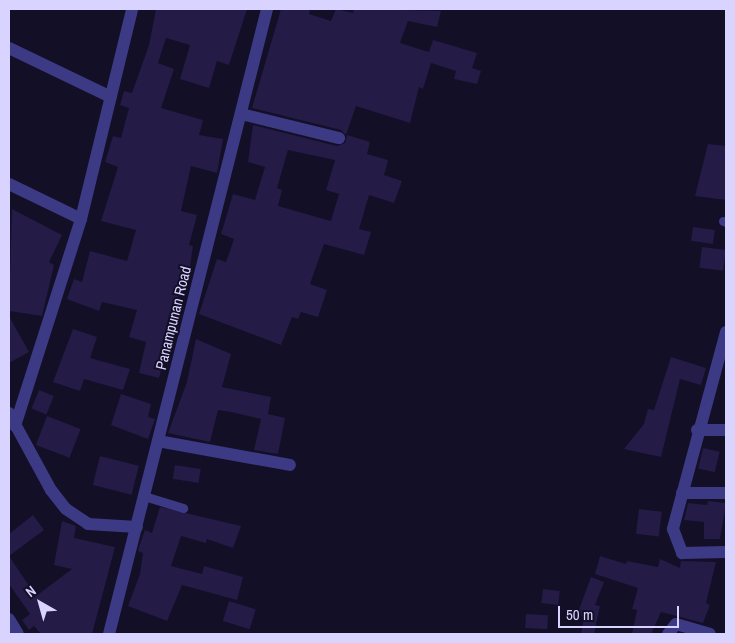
<!DOCTYPE html>
<style>
body{margin:0}
#map{position:relative;width:735px;height:643px;overflow:hidden;background:#130f26;font-family:"Archivo Narrow",sans-serif}
div>[style]{position:absolute}
.building>*{inset:0;background:#241b47;transform-origin:0 0}
.service>*{height:9px;margin:-4.5px;padding:0 4.5px;transform-origin:4.5px;border-radius:4.5px;background:#3d3a85}
.minor>*{height:12px;margin:-6px;padding:0 6px;transform-origin:6px;border-radius:6px;background:#3d3a85}
.tertiary>*{height:12px;margin:-6px;padding:0 6px;transform-origin:6px;border-radius:6px;background:#3d3a85}
span{translate:-50% -50%;white-space:nowrap;text-align:center;line-height:1.15;-webkit-text-stroke:4px #130f26;paint-order:stroke}
.street-label{font-size:15px;color:#d9d4ff}
.frame{position:absolute;inset:0;border:10px solid #d9d4ff;pointer-events:none}
.north{position:absolute;left:15px;top:578px;width:50px;height:50px;-webkit-text-stroke:4px #130f26;paint-order:stroke;rotate:322deg;font-size:14px;font-weight:700;line-height:20px;text-align:center;color:#d9d4ff}
.north::after{content:'';display:block;margin:auto;width:18px;height:22px;background:#d9d4ff;clip-path:polygon(50% 0,100% 100%,50% 72%,0 100%)}
.scale{position:absolute;left:558px;top:606px;width:121px;height:22px;box-sizing:border-box;border:2px solid #d9d4ff;border-top:0;padding-left:6px;font-size:15px;line-height:18px;white-space:nowrap;color:#d9d4ff;-webkit-text-stroke:4px #130f26;paint-order:stroke}
</style>
<div id="map">
<div class="building">
<i style="clip-path:polygon(156px 9px,247px 9px,229px 65px,217px 61px,209px 88px,180px 79px,190px 45px,166px 38px,158px 63px,174px 69px,161px 108px,203px 120px,199px 135px,223px 139px,217px 173px,191px 166px,181px 211px,197px 215px,189px 245px,193px 246px,190px 266px,173px 310px,177px 311px,159px 378px,139px 373px,146px 342px,129px 337px,137px 310px,102px 302px,99px 311px,67px 299px,74px 279px,82px 282px,90px 251px,127px 261px,136px 230px,101px 221px,118px 167px,105px 162px,113px 136px,121px 138px,129px 108px,120px 105px,124px 91px,132px 93px,149px 45px)"></i>
<i style="clip-path:polygon(281px 9px,310px 9px,309px 14px,331px 21px,336px 9px,353px 13px,354px 9px,441px 11px,437px 27px,408px 21px,400px 43px,429px 52px,433px 40px,477px 53px,472px 68px,481px 71px,477px 84px,454px 79px,456px 71px,431px 63px,423px 89px,419px 87px,410px 123px,356px 106px,346px 135px,341px 130px,252px 108px)"></i>
<i style="clip-path:polygon(evenodd,253px 125px,337px 146px,345px 143px,347px 135px,370px 142px,367px 154px,388px 160px,384px 175px,402px 181px,394px 203px,369px 195px,359px 229px,371px 232px,364px 255px,324px 244px,310px 284px,327px 290px,318px 317px,301px 312px,298px 319px,292px 317px,281px 345px,199px 314px,217px 259px,226px 262px,234px 239px,221px 234px,233px 194px,255px 200px,265px 167px,248px 162px,253px 125px,288px 150px,335px 160px,326px 190px,339px 194px,331px 221px,278px 206px,282px 190px,277px 188px,288px 150px)"></i>
<i style="clip-path:polygon(708px 144px,726px 146px,726px 200px,695px 196px)"></i>
<i style="clip-path:polygon(12px 209px,62px 235px,49px 262px,54px 265px,42px 316px,9px 311px)"></i>
<i style="left:693px;top:227px;width:22px;height:14px;rotate:8deg"></i>
<i style="left:702px;top:247px;width:24px;height:21px;rotate:7deg"></i>
<i style="clip-path:polygon(9px 316px,29px 352px,9px 363px)"></i>
<i style="clip-path:polygon(73px 329px,97px 337px,90px 358px,130px 369px,123px 390px,84px 379px,80px 391px,53px 382px)"></i>
<i style="clip-path:polygon(196px 339px,231px 354px,222px 387px,271px 397px,268px 414px,285px 418px,278px 454px,254px 450px,261px 419px,231px 412px,218px 410px,210px 442px,168px 433px,187px 382px)"></i>
<i style="clip-path:polygon(671px 357px,706px 368px,701px 385px,680px 379px,661px 457px,624px 449px,644px 424px,648px 409px,654px 410px)"></i>
<i style="left:39px;top:390px;width:16px;height:20px;rotate:22deg"></i>
<i style="clip-path:polygon(121px 394px,151px 404px,148px 417px,155px 419px,148px 439px,111px 425px)"></i>
<i style="left:47px;top:416px;width:36px;height:31px;rotate:21deg"></i>
<i style="left:703px;top:448px;width:17px;height:21px;rotate:13deg"></i>
<i style="left:100px;top:456px;width:40px;height:30px;rotate:14deg"></i>
<i style="left:175px;top:465px;width:26px;height:14px;rotate:9deg"></i>
<i style="clip-path:polygon(708px 501px,726px 503px,720px 539px,704px 539px,704px 522px,684px 520px,688px 503px,707px 505px)"></i>
<i style="clip-path:polygon(160px 507px,241px 526px,233px 548px,207px 539px,206px 543px,181px 536px,171px 566px,202px 574px,204px 566px,243px 577px,237px 600px,182px 585px,167px 621px,128px 606px,140px 574px,143px 553px,138px 551px,139px 547px,145px 530px,152px 533px)"></i>
<i style="left:639px;top:509px;width:23px;height:25px;rotate:7deg"></i>
<i style="clip-path:polygon(33px 515px,44px 530px,9px 556px,36px 596px,72px 569px,54px 565px,62px 521px,76px 526px,74px 538px,115px 547px,92px 634px,41px 634px,34px 626px,29px 630px,22px 620px,30px 614px,9px 584px,9px 534px)"></i>
<i style="clip-path:polygon(600px 556px,626px 564px,627px 561px,658px 567px,660px 559px,680px 568px,681px 561px,716px 562px,706px 603px,710px 605px,703px 623px,661px 612px,651px 634px,632px 634px,637px 610px,632px 609px,638px 588px,595px 574px)"></i>
<i style="clip-path:polygon(591px 577px,604px 582px,595px 605px,600px 606px,594px 634px,581px 634px,584px 617px,577px 615px)"></i>
<i style="left:543px;top:589px;width:17px;height:14px;rotate:7deg"></i>
<i style="left:229px;top:601px;width:28px;height:21px;rotate:17deg"></i>
<i style="left:526px;top:614px;width:22px;height:14px;rotate:3deg"></i>
</div>
<div class="service">
<i style="left:723px;top:221px;width:3px;rotate:18deg"></i>
<i style="left:144px;top:496px;width:41px;rotate:17.1deg"></i>
</div>
<div class="minor">
<i style="left:9px;top:48px;width:113px;rotate:25.7deg"></i>
<i style="left:241px;top:114px;width:101px;rotate:13.8deg"></i>
<i style="left:9px;top:184px;width:80px;rotate:25.9deg"></i>
<i style="left:726px;top:332px;width:204px;rotate:105.1deg"></i>
<i style="left:673px;top:529px;width:26px;rotate:69deg"></i>
<i style="left:682px;top:553px;width:44px;rotate:-1.3deg"></i>
<i style="left:9px;top:413px;width:88px;rotate:61.4deg"></i>
<i style="left:51px;top:490px;width:24px;rotate:52deg"></i>
<i style="left:66px;top:509px;width:27px;rotate:34deg"></i>
<i style="left:88px;top:524px;width:49px;rotate:3.5deg"></i>
<i style="left:15px;top:426px;width:217px;rotate:-72.3deg"></i>
<i style="left:81px;top:219px;width:216px;rotate:-76.3deg"></i>
<i style="left:697px;top:430px;width:29px"></i>
<i style="left:158px;top:441px;width:134px;rotate:10.3deg"></i>
<i style="left:682px;top:493px;width:44px"></i>
<i style="left:9px;top:619px;width:17px;rotate:59deg"></i>
<i style="left:668px;top:634px;width:13px;rotate:-51deg"></i>
<i style="left:676px;top:624px;width:35px;rotate:16deg"></i>
</div>
<div class="tertiary">
<i style="left:109px;top:634px;width:645px;rotate:-75.81deg"></i>
</div>
<div class="street-label">
<span style="left:173px;top:318px;rotate:-76deg">Panampunan Road</span>
</div>
<div class="frame"></div>
<div class="north">N</div>
<div class="scale">50 m</div>
</div>
